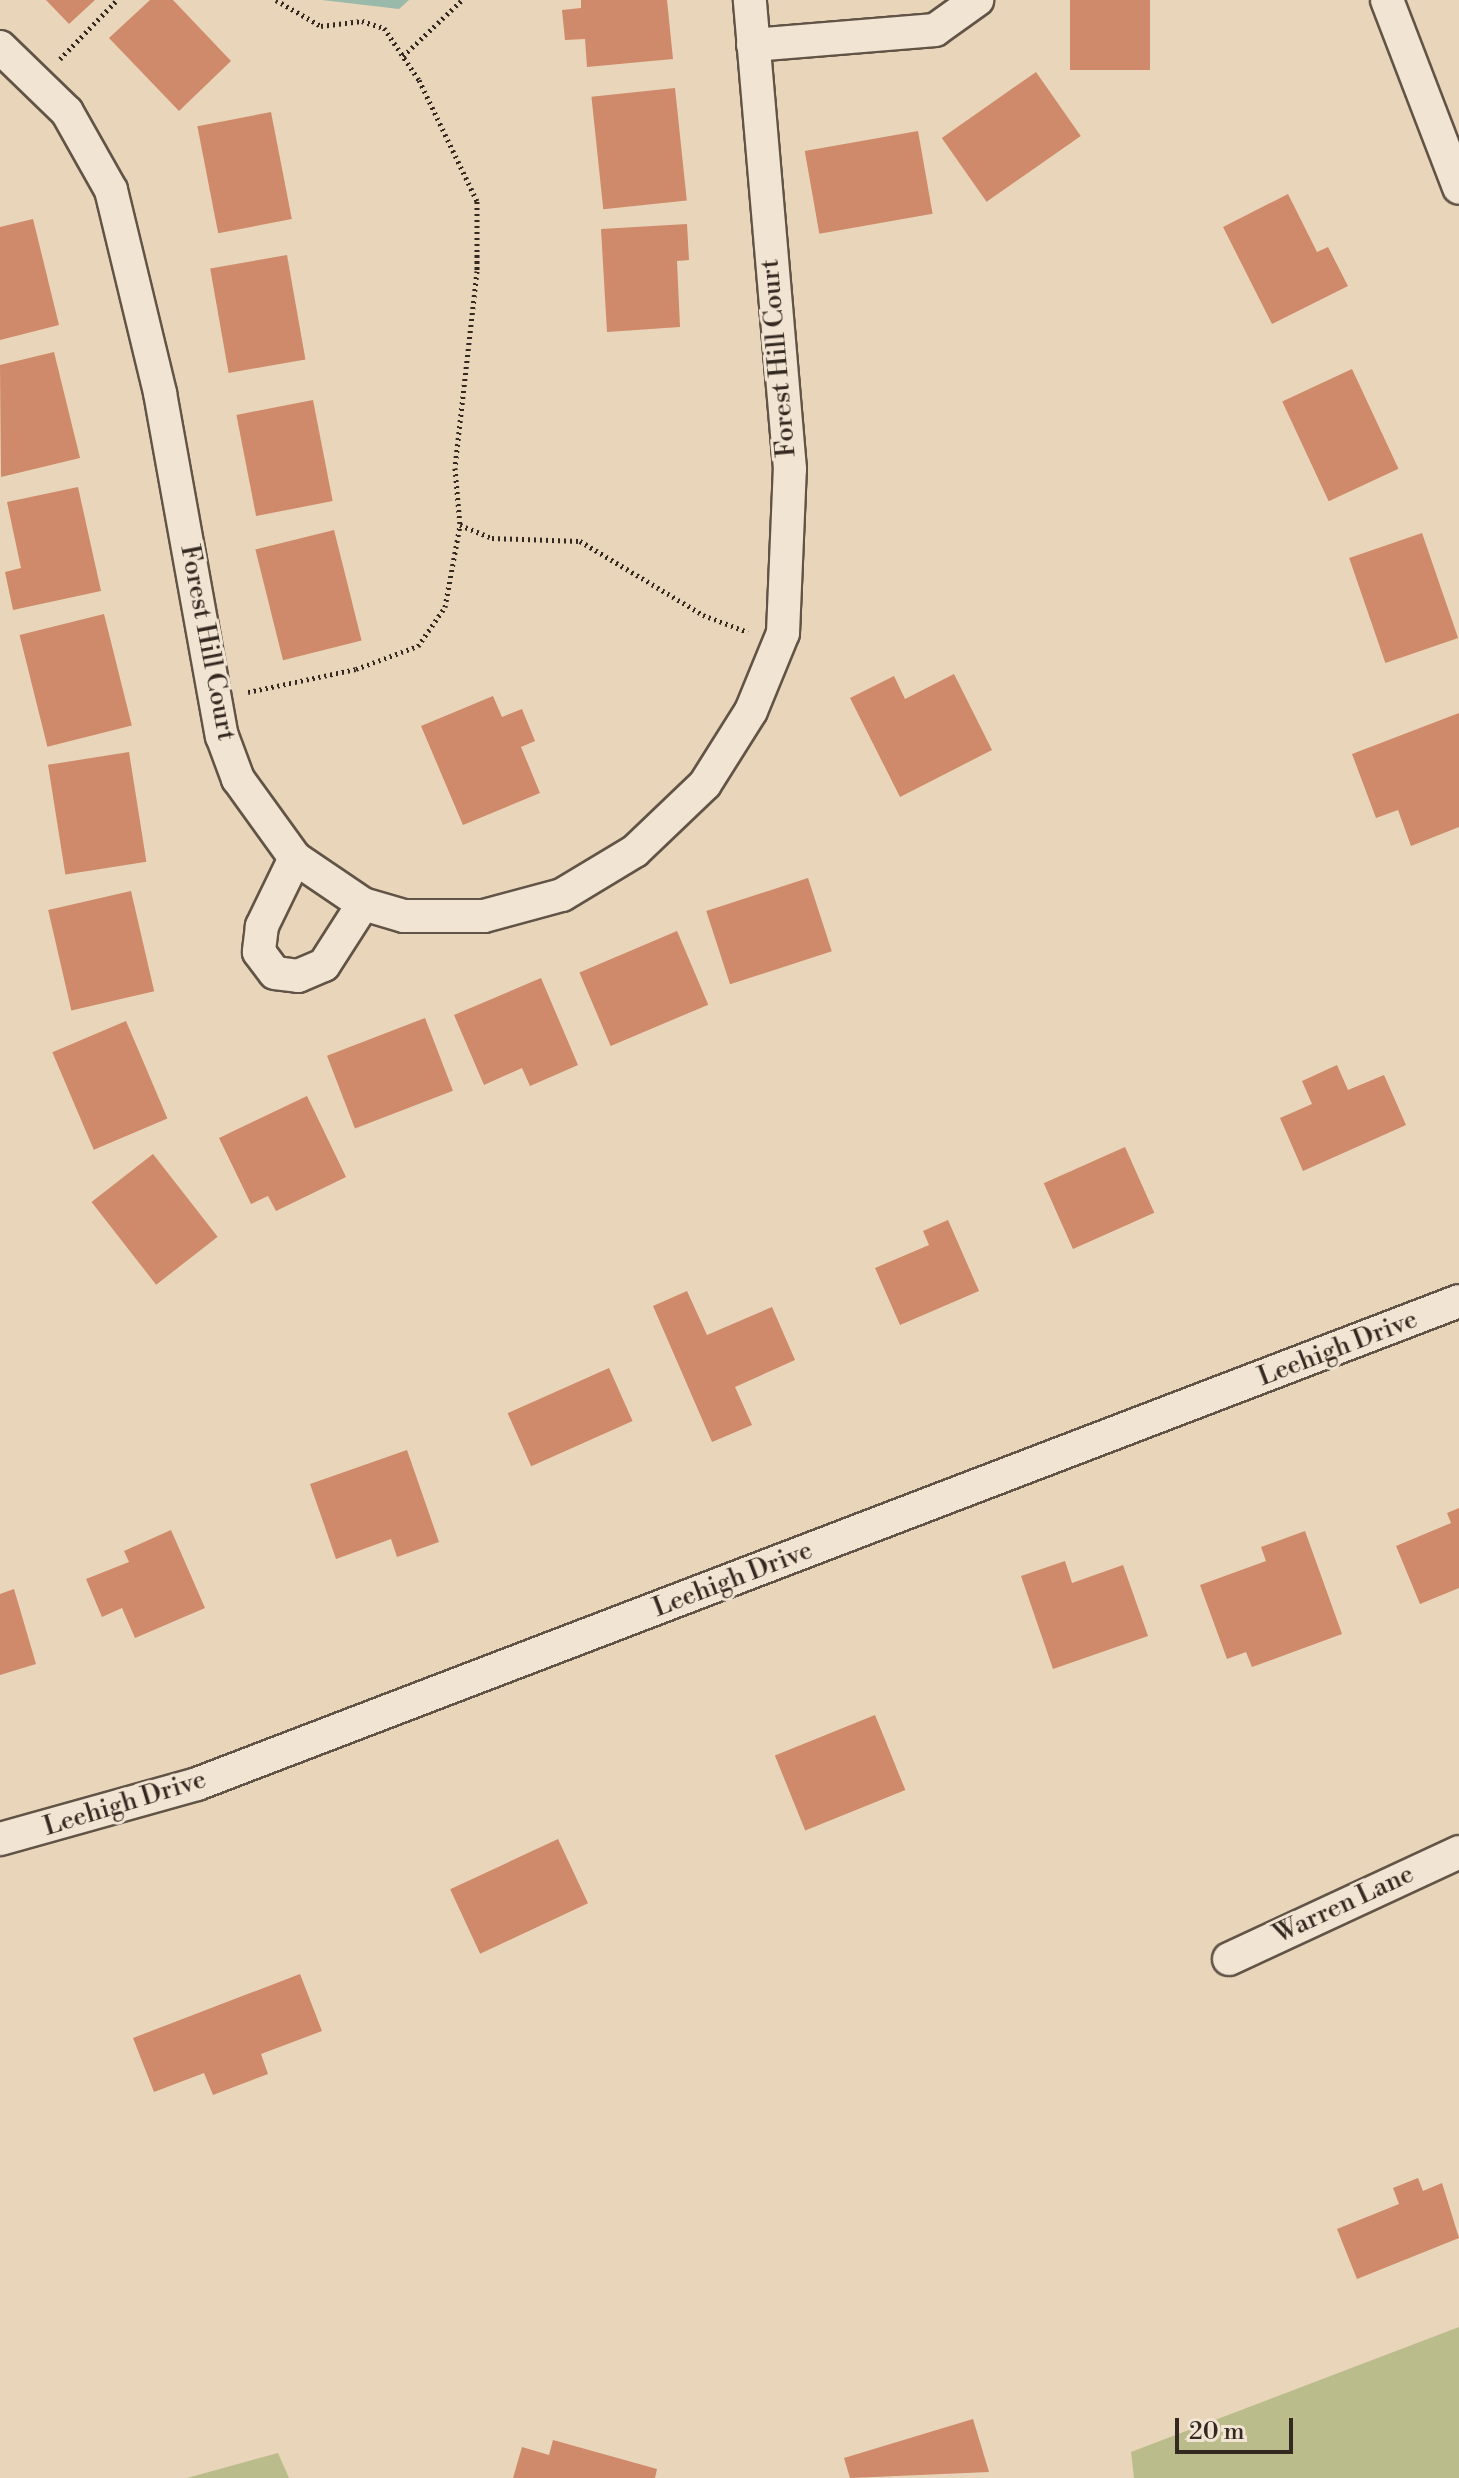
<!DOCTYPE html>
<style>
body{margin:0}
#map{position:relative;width:1459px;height:2478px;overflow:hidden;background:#e9d5b9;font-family:"Libre Bodoni",serif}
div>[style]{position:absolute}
.green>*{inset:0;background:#bbbc8c}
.water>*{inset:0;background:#99b9aa}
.building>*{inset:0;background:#ce8a6a;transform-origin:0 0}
.path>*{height:5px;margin-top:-2.5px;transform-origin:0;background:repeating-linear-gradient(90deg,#342921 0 2px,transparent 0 6px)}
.roads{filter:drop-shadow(2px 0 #615447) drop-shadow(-2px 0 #615447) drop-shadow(0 2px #615447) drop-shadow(0 -2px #615447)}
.street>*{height:32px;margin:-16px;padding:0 16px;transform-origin:16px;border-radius:16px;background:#f1e4d2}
span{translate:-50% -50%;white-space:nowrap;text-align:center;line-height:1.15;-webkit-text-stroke:6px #f1e4d2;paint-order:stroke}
.street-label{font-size:26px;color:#342921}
.scale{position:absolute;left:1175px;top:2418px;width:118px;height:36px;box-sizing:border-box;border:4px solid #342921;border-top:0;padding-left:10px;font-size:24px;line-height:28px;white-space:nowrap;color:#342921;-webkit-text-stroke:6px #f1e4d2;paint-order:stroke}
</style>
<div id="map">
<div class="green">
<i style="clip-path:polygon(1459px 2327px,1459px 2478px,1134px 2478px,1131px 2452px)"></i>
<i style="clip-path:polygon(278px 2453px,289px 2478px,187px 2478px)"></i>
</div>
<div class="water">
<i style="clip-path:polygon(322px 0,409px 0,399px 9px)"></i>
</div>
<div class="building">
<i style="clip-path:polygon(46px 0,95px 0,69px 24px)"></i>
<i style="clip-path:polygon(150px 0,173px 0,231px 61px,179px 111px,109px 38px)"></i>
<i style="clip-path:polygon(581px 0,667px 0,673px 59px,587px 67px,585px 39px,565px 40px,562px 10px,581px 8px)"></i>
<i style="left:1070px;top:0;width:80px;height:70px"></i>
<i style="left:1036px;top:72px;width:78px;height:115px;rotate:55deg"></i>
<i style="left:675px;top:88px;width:113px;height:84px;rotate:84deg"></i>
<i style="left:271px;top:112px;width:109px;height:75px;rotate:79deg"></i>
<i style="left:918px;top:131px;width:84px;height:115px;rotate:80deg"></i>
<i style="clip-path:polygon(1288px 194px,1317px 252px,1328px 247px,1348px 286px,1272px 324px,1223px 227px)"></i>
<i style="clip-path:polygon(33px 219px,59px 325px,0 340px,0 227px)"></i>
<i style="clip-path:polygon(687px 224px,689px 260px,677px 261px,680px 327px,607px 332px,601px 229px)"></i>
<i style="left:287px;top:255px;width:106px;height:78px;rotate:80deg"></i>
<i style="clip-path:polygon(54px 352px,80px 458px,1px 477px,0 365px)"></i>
<i style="left:1352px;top:369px;width:110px;height:77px;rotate:65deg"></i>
<i style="left:313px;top:400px;width:103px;height:78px;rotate:79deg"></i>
<i style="clip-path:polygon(78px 487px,101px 591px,13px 610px,5px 572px,21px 568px,7px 502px)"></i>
<i style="left:334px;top:530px;width:114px;height:81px;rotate:76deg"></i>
<i style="left:1422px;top:533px;width:111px;height:77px;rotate:71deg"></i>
<i style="left:104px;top:614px;width:115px;height:87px;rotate:76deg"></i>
<i style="clip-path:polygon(954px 674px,992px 750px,900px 797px,850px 698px,894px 676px,905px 699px)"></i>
<i style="clip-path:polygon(493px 696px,502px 717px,522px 709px,535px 741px,521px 747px,540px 793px,463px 825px,421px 726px)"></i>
<i style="clip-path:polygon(1459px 713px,1459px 827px,1411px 846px,1398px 810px,1376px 818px,1352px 754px)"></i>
<i style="left:129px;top:752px;width:111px;height:82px;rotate:81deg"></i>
<i style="left:808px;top:878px;width:77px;height:107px;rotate:72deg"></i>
<i style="left:131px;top:891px;width:103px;height:85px;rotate:77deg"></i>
<i style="left:677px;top:931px;width:80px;height:106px;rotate:67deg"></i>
<i style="clip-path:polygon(541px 978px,578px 1065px,530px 1086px,522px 1068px,484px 1085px,454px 1015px)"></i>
<i style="left:425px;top:1018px;width:78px;height:105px;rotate:69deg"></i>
<i style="left:126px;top:1021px;width:106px;height:80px;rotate:67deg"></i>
<i style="clip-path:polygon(1337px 1065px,1348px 1090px,1384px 1075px,1406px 1125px,1303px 1171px,1280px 1118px,1312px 1104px,1302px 1081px)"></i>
<i style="clip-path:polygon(307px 1096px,346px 1177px,276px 1211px,268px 1196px,251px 1204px,219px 1138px)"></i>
<i style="left:1125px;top:1147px;width:72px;height:89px;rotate:66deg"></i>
<i style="left:153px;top:1154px;width:105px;height:78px;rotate:52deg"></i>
<i style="clip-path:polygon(948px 1220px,979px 1291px,900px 1325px,875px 1268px,929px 1245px,923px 1231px)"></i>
<i style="clip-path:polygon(687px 1291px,707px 1335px,772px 1307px,795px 1360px,735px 1387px,752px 1425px,712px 1442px,653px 1306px)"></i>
<i style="left:609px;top:1368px;width:58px;height:111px;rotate:66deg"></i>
<i style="clip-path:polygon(407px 1450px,439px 1542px,397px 1557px,391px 1539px,336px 1559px,310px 1484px)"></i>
<i style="clip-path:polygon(1459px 1508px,1459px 1588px,1420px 1604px,1396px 1546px,1451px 1523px,1447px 1513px)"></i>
<i style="clip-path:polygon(171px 1530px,205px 1608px,135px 1638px,122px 1608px,102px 1617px,86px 1579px,129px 1562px,124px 1551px)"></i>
<i style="clip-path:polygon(1305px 1531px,1342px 1634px,1252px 1667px,1246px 1652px,1227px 1659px,1200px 1585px,1266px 1561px,1261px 1547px)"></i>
<i style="clip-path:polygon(1065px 1561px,1072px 1583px,1123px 1565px,1148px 1636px,1053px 1669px,1021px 1576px)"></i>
<i style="clip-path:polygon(14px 1589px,36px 1664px,0 1675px,0 1594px)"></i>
<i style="left:875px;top:1715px;width:81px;height:108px;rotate:68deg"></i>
<i style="left:558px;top:1839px;width:71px;height:119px;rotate:65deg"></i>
<i style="clip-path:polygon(300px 1974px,322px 2031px,261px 2054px,268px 2074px,213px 2095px,204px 2073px,154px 2092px,133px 2038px)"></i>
<i style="clip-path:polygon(1418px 2178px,1423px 2191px,1442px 2183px,1459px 2238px,1357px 2279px,1337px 2229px,1399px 2204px,1393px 2188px)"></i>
<i style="clip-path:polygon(973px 2419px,989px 2472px,850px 2478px,844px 2458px)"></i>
<i style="clip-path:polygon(553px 2440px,657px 2469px,655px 2478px,513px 2478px,522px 2447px,549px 2455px)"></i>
</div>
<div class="path">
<i style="left:276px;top:0;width:52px;rotate:30deg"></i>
<i style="left:321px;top:26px;width:41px;rotate:-7deg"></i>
<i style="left:362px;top:21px;width:23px;rotate:18deg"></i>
<i style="left:384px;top:28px;width:63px;rotate:56.1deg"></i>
<i style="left:419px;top:80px;width:134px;rotate:64.4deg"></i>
<i style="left:477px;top:201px;width:70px;rotate:90deg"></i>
<i style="left:477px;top:271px;width:198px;rotate:96.4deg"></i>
<i style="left:455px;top:468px;width:57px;rotate:85deg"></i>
<i style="left:460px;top:525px;width:35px;rotate:22deg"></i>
<i style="left:492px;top:538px;width:88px;rotate:2deg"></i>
<i style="left:580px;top:541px;width:144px;rotate:31deg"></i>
<i style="left:703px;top:615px;width:48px;rotate:20.7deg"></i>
<i style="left:403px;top:56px;width:81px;rotate:-43.5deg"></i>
<i style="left:60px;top:59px;width:82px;rotate:-46deg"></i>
<i style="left:248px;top:692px;width:110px;rotate:-12deg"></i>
<i style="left:356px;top:669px;width:66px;rotate:-20.4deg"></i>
<i style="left:418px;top:646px;width:47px;rotate:-55.3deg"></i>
<i style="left:445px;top:607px;width:83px;rotate:-79.6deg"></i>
</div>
<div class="roads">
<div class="street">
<i style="left:1387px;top:0;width:201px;rotate:69deg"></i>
<i style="left:753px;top:45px;width:183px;rotate:-4.7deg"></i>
<i style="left:935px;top:30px;width:52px;rotate:-35.5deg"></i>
<i style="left:0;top:47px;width:93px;rotate:44.1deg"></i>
<i style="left:67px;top:112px;width:90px;rotate:60.6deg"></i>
<i style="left:111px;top:190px;width:209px;rotate:76.4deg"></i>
<i style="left:160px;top:393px;width:349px;rotate:79.8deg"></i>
<i style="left:222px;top:736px;width:46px;rotate:69.6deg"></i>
<i style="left:238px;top:779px;width:97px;rotate:54.2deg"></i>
<i style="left:295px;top:858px;width:82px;rotate:34.1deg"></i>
<i style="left:363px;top:904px;width:43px;rotate:16.3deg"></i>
<i style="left:404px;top:916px;width:80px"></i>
<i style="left:484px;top:916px;width:81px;rotate:-15.1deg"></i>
<i style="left:562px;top:895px;width:85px;rotate:-31.1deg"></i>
<i style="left:635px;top:851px;width:97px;rotate:-43.7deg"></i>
<i style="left:705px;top:784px;width:86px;rotate:-57.8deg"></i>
<i style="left:751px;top:711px;width:84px;rotate:-67.7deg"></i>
<i style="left:783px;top:633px;width:164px;rotate:-87.6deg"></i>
<i style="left:790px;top:469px;width:471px;rotate:-94.9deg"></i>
<i style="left:295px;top:858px;width:76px;rotate:115.9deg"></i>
<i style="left:262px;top:926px;width:26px;rotate:97deg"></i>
<i style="left:259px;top:952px;width:26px;rotate:53deg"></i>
<i style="left:275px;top:973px;width:23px;rotate:7deg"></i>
<i style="left:298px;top:976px;width:28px;rotate:-23deg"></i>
<i style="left:324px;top:965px;width:72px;rotate:-57.4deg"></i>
<i style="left:0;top:1839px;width:205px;rotate:-15.6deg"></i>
<i style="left:197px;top:1784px;width:1351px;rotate:-20.94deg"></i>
<i style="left:1229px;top:1959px;width:254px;rotate:-24.9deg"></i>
</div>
</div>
<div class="street-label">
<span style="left:779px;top:358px;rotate:-95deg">Forest Hill Court</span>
<span style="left:207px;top:643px;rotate:79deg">Forest Hill Court</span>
<span style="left:1338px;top:1349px;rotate:-21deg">Leehigh Drive</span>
<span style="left:733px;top:1580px;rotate:-21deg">Leehigh Drive</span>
<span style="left:125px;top:1804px;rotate:-17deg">Leehigh Drive</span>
<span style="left:1344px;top:1905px;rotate:-25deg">Warren Lane</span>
</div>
<div class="scale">20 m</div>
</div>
